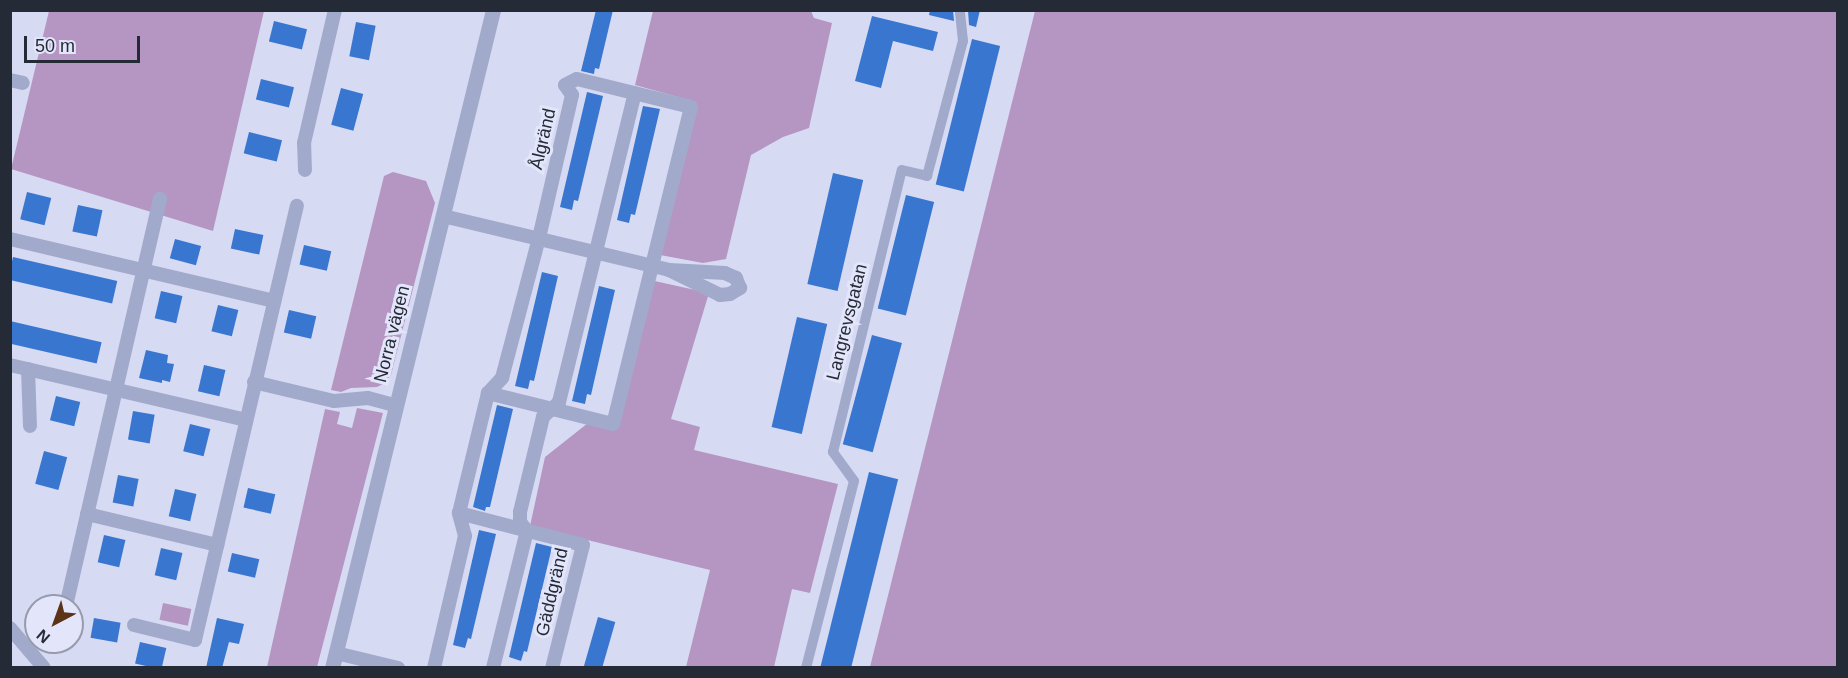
<!DOCTYPE html>
<meta charset="utf-8">
<style>
body{margin:0}
#map{position:relative;width:1848px;height:678px;overflow:hidden;background:#d7daf3;font-family:Arial,sans-serif}
div>[style]{position:absolute}
.green>*{inset:0;background:#b596c3;transform-origin:0 0}
.building>*{inset:0;background:#3876d0;transform-origin:0 0}
.pedestrian>*{height:10px;margin:-5px;padding:0 5px;transform-origin:5px;border-radius:5px;background:#a2aacc}
.minor>*{height:14px;margin:-7px;padding:0 7px;transform-origin:7px;border-radius:7px;background:#a2aacc}
.tertiary>*{height:15px;margin:-7.5px;padding:0 7.5px;transform-origin:7.5px;border-radius:7.5px;background:#a2aacc}
span{translate:-50% -50%;white-space:nowrap;text-align:center;line-height:1.15;-webkit-text-stroke:6px #e3e6fa;paint-order:stroke}
.street-label{font-size:18px;color:#252b36}
.frame{position:absolute;inset:0;border:12px solid #252b36;pointer-events:none}
.north{position:absolute;left:24px;top:594px;width:60px;height:60px;box-sizing:border-box;background:#e3e6fa;border:2px solid #979bac;border-radius:50%;rotate:221deg;font-size:16px;font-weight:700;line-height:24px;text-align:center;color:#252b36}
.north::after{content:'';display:block;margin:auto;width:21px;height:27px;background:#5a3318;clip-path:polygon(50% 0,100% 100%,50% 72%,0 100%)}
.scale{position:absolute;left:24px;top:36px;width:116px;height:27px;box-sizing:border-box;border:3px solid #252b36;border-top:0;padding-left:8px;font-size:18px;line-height:21px;white-space:nowrap;color:#252b36;-webkit-text-stroke:4px #e3e6fa;paint-order:stroke}
</style>
<div id="map">
<div class="green">
<i style="clip-path:polygon(49px 11px,264px 11px,213px 231px,11px 169px)"></i>
<i style="clip-path:polygon(653px 11px,811px 11px,814px 18px,832px 23px,809px 128px,783px 137px,751px 155px,726px 259px,703px 263px,660px 255px,696px 102px,635px 85px)"></i>
<i style="clip-path:polygon(1035px 11px,1837px 11px,1837px 667px,870px 667px)"></i>
<i style="clip-path:polygon(393px 172px,426px 181px,435px 203px,391px 375px,385px 383px,377px 387px,351px 388px,341px 392px,331px 390px,384px 176px)"></i>
<i style="clip-path:polygon(650px 280px,709px 293px,671px 419px,700px 427px,694px 450px,838px 484px,810px 593px,792px 589px,774px 667px,686px 667px,710px 570px,530px 526px,545px 457px,588px 423px,613px 430px)"></i>
<i style="clip-path:polygon(357px 408px,383px 413px,317px 667px,267px 667px,325px 409px,340px 412px,337px 424px,352px 428px)"></i>
<i style="left:163px;top:603px;width:29px;height:17px;rotate:12deg"></i>
</div>
<div class="building">
<i style="clip-path:polygon(596px 10px,613px 10px,599px 69px,595px 68px,594px 74px,581px 71px)"></i>
<i style="clip-path:polygon(930px 10px,953px 10px,954px 21px,929px 15px)"></i>
<i style="clip-path:polygon(968px 10px,980px 10px,976px 27px,969px 25px)"></i>
<i style="clip-path:polygon(872px 16px,938px 32px,933px 51px,893px 41px,881px 88px,855px 81px)"></i>
<i style="left:274px;top:21px;width:34px;height:21px;rotate:14deg"></i>
<i style="left:356px;top:22px;width:20px;height:35px;rotate:11deg"></i>
<i style="left:972px;top:39px;width:29px;height:150px;rotate:14deg"></i>
<i style="left:261px;top:79px;width:34px;height:21px;rotate:14deg"></i>
<i style="left:341px;top:88px;width:23px;height:38px;rotate:15deg"></i>
<i style="clip-path:polygon(587px 92px,603px 96px,578px 201px,574px 200px,572px 210px,560px 207px)"></i>
<i style="clip-path:polygon(643px 106px,660px 109px,635px 215px,631px 214px,629px 223px,617px 220px)"></i>
<i style="left:249px;top:132px;width:34px;height:22px;rotate:14deg"></i>
<i style="left:833px;top:173px;width:31px;height:114px;rotate:13deg"></i>
<i style="left:27px;top:192px;width:25px;height:28px;rotate:14deg"></i>
<i style="left:906px;top:195px;width:29px;height:117px;rotate:14deg"></i>
<i style="left:78px;top:205px;width:25px;height:27px;rotate:12deg"></i>
<i style="left:235px;top:229px;width:29px;height:20px;rotate:12deg"></i>
<i style="left:175px;top:239px;width:27px;height:20px;rotate:15deg"></i>
<i style="left:304px;top:245px;width:28px;height:20px;rotate:13deg"></i>
<i style="left:13px;top:257px;width:107px;height:23px;rotate:13deg"></i>
<i style="clip-path:polygon(542px 272px,558px 276px,534px 381px,530px 380px,528px 389px,515px 386px)"></i>
<i style="clip-path:polygon(599px 286px,615px 290px,591px 395px,587px 394px,585px 404px,572px 401px)"></i>
<i style="left:161px;top:291px;width:22px;height:28px;rotate:13deg"></i>
<i style="left:218px;top:305px;width:21px;height:27px;rotate:14deg"></i>
<i style="left:289px;top:310px;width:28px;height:23px;rotate:13deg"></i>
<i style="left:797px;top:317px;width:31px;height:113px;rotate:13deg"></i>
<i style="left:10px;top:321px;width:94px;height:22px;rotate:13deg"></i>
<i style="left:872px;top:335px;width:31px;height:113px;rotate:15deg"></i>
<i style="clip-path:polygon(146px 350px,168px 355px,167px 363px,174px 364px,170px 382px,162px 380px,162px 383px,139px 378px)"></i>
<i style="left:204px;top:365px;width:22px;height:27px;rotate:13deg"></i>
<i style="left:56px;top:396px;width:25px;height:25px;rotate:14deg"></i>
<i style="clip-path:polygon(497px 405px,513px 409px,490px 507px,486px 507px,485px 511px,473px 507px)"></i>
<i style="left:133px;top:411px;width:22px;height:29px;rotate:10deg"></i>
<i style="left:190px;top:424px;width:21px;height:28px;rotate:14deg"></i>
<i style="left:44px;top:451px;width:24px;height:34px;rotate:15deg"></i>
<i style="left:869px;top:472px;width:30px;height:202px;rotate:14deg"></i>
<i style="left:118px;top:475px;width:21px;height:28px;rotate:11deg"></i>
<i style="left:248px;top:488px;width:28px;height:20px;rotate:13deg"></i>
<i style="left:175px;top:489px;width:22px;height:28px;rotate:13deg"></i>
<i style="clip-path:polygon(479px 530px,496px 534px,471px 639px,468px 638px,465px 648px,453px 645px)"></i>
<i style="left:104px;top:535px;width:22px;height:28px;rotate:13deg"></i>
<i style="clip-path:polygon(536px 543px,552px 547px,527px 652px,524px 651px,521px 661px,509px 657px)"></i>
<i style="left:161px;top:548px;width:22px;height:28px;rotate:13deg"></i>
<i style="left:232px;top:553px;width:28px;height:19px;rotate:13deg"></i>
<i style="left:598px;top:617px;width:18px;height:53px;rotate:16deg"></i>
<i style="left:94px;top:618px;width:27px;height:20px;rotate:10deg"></i>
<i style="clip-path:polygon(217px 618px,244px 624px,239px 644px,229px 642px,222px 668px,206px 668px)"></i>
<i style="left:140px;top:642px;width:27px;height:22px;rotate:13deg"></i>
</div>
<div class="pedestrian">
<i style="left:806px;top:668px;width:193px;rotate:-75.6deg"></i>
<i style="left:854px;top:481px;width:36px;rotate:-126deg"></i>
<i style="left:833px;top:452px;width:290px;rotate:-76.3deg"></i>
<i style="left:902px;top:170px;width:26px;rotate:13deg"></i>
<i style="left:927px;top:176px;width:140px;rotate:-75.1deg"></i>
<i style="left:963px;top:41px;width:31px;rotate:-96deg"></i>
</div>
<div class="minor">
<i style="left:10px;top:80px;width:13px;rotate:13deg"></i>
<i style="left:305px;top:170px;width:27px;rotate:-92deg"></i>
<i style="left:304px;top:143px;width:137px;rotate:-76.9deg"></i>
<i style="left:443px;top:216px;width:232px;rotate:13.4deg"></i>
<i style="left:669px;top:270px;width:57px;rotate:26.1deg"></i>
<i style="left:720px;top:295px;width:10px;rotate:-6deg"></i>
<i style="left:730px;top:294px;width:12px;rotate:-31deg"></i>
<i style="left:740px;top:288px;width:11px;rotate:-112deg"></i>
<i style="left:736px;top:278px;width:12px;rotate:-156deg"></i>
<i style="left:725px;top:273px;width:56px;rotate:-176.9deg"></i>
<i style="left:10px;top:239px;width:271px;rotate:13.2deg"></i>
<i style="left:10px;top:365px;width:242px;rotate:13.1deg"></i>
<i style="left:28px;top:369px;width:57px;rotate:88deg"></i>
<i style="left:254px;top:382px;width:82px;rotate:13.4deg"></i>
<i style="left:334px;top:401px;width:34px;rotate:-5deg"></i>
<i style="left:368px;top:398px;width:28px;rotate:15deg"></i>
<i style="left:459px;top:513px;width:128px;rotate:14.5deg"></i>
<i style="left:583px;top:545px;width:127px;rotate:104.1deg"></i>
<i style="left:87px;top:514px;width:134px;rotate:13.4deg"></i>
<i style="left:66px;top:606px;width:418px;rotate:-77deg"></i>
<i style="left:134px;top:625px;width:63px;rotate:13.8deg"></i>
<i style="left:195px;top:640px;width:446px;rotate:-76.8deg"></i>
<i style="left:10px;top:628px;width:52px;rotate:49.6deg"></i>
<i style="left:58px;top:644px;width:2px;rotate:-90deg"></i>
<i style="left:336px;top:653px;width:64px;rotate:13.6deg"></i>
<i style="left:434px;top:668px;width:136px;rotate:-76.8deg"></i>
<i style="left:465px;top:536px;width:24px;rotate:-105deg"></i>
<i style="left:459px;top:513px;width:123px;rotate:-76.4deg"></i>
<i style="left:488px;top:393px;width:21px;rotate:-47deg"></i>
<i style="left:502px;top:378px;width:145px;rotate:-75.2deg"></i>
<i style="left:539px;top:238px;width:147px;rotate:-77deg"></i>
<i style="left:572px;top:95px;width:12px;rotate:-125deg"></i>
<i style="left:565px;top:85px;width:13px;rotate:-27deg"></i>
<i style="left:577px;top:79px;width:117px;rotate:13.8deg"></i>
<i style="left:691px;top:107px;width:326px;rotate:103.8deg"></i>
<i style="left:613px;top:424px;width:129px;rotate:-166.1deg"></i>
<i style="left:493px;top:668px;width:141px;rotate:-76.1deg"></i>
<i style="left:527px;top:531px;width:11px;rotate:-128deg"></i>
<i style="left:520px;top:522px;width:10px;rotate:-90deg"></i>
<i style="left:520px;top:512px;width:98px;rotate:-76.4deg"></i>
<i style="left:543px;top:417px;width:22px;rotate:-43deg"></i>
<i style="left:559px;top:402px;width:318px;rotate:-76.2deg"></i>
</div>
<div class="tertiary">
<i style="left:332px;top:668px;width:677px;rotate:-76.25deg"></i>
</div>
<div class="street-label">
<span style="left:543px;top:139px;rotate:-77deg">Ålgränd</span>
<span style="left:847px;top:322px;rotate:-76deg">Langrevsgatan</span>
<span style="left:392px;top:334px;rotate:-76deg">Norra vägen</span>
<span style="left:552px;top:592px;rotate:-77deg">Gäddgränd</span>
</div>
<div class="frame"></div>
<div class="north">N</div>
<div class="scale">50 m</div>
</div>
